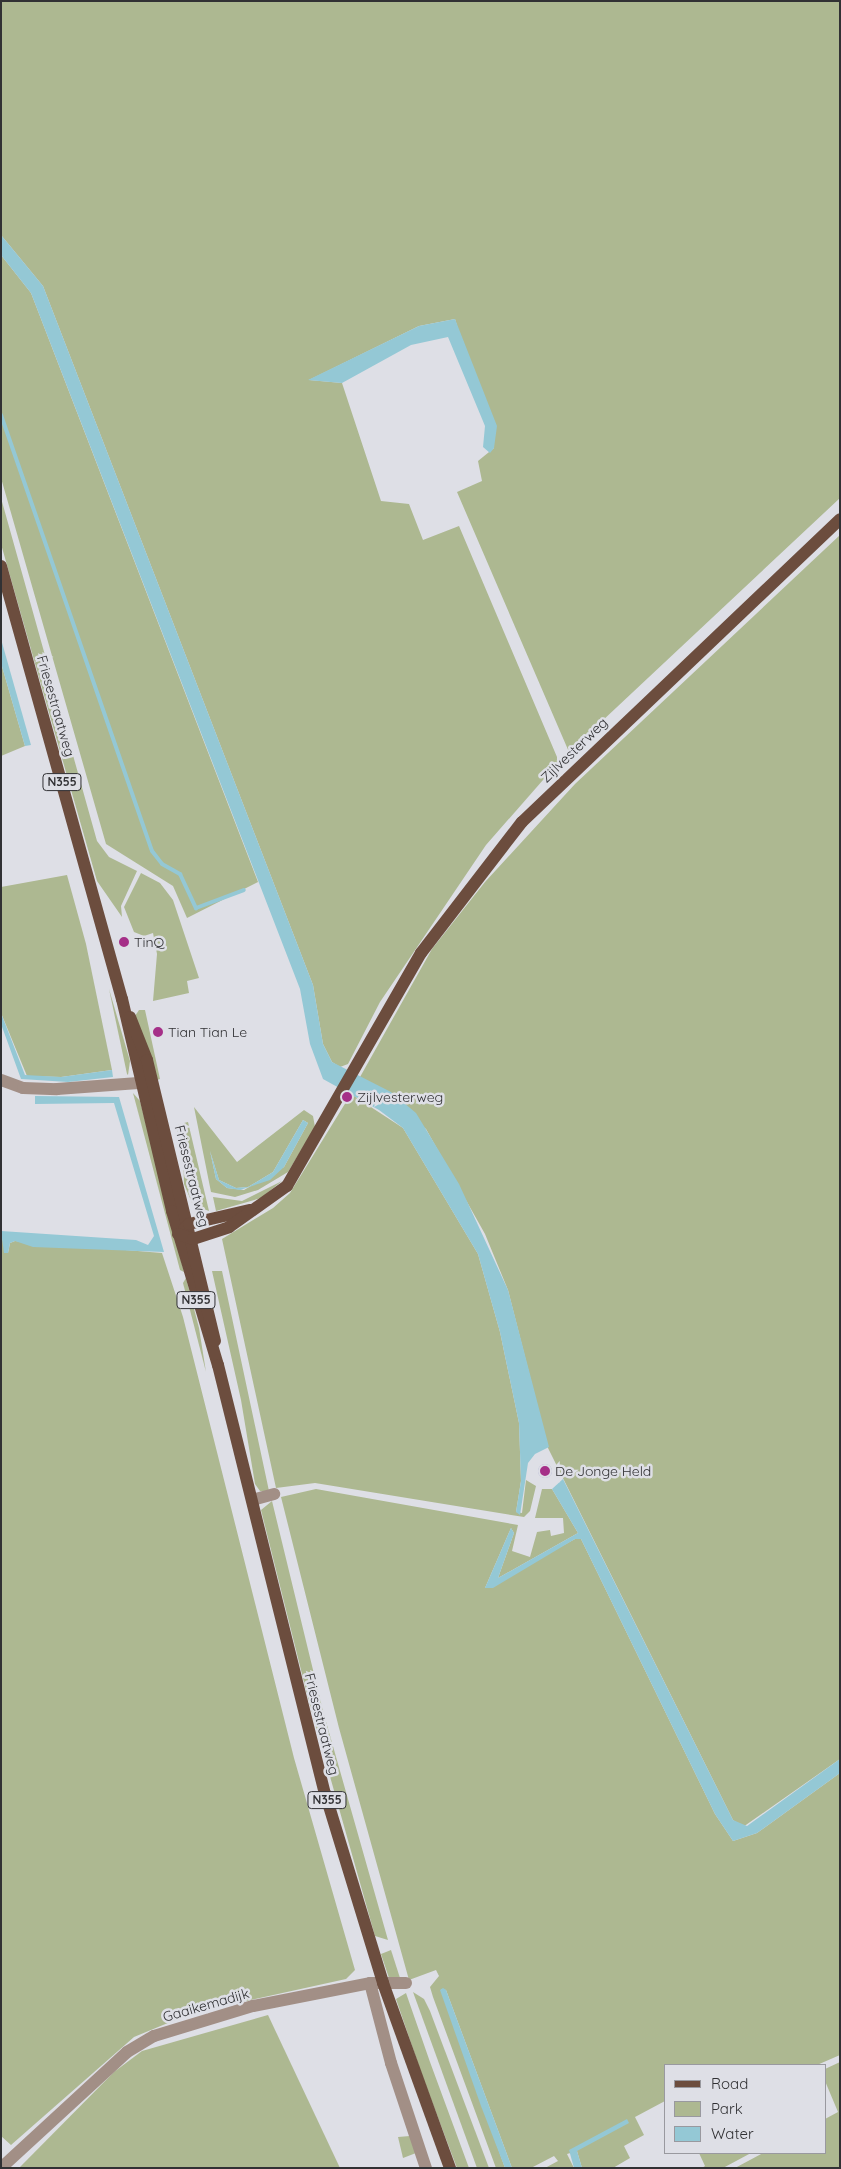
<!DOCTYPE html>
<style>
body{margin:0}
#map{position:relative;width:841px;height:2169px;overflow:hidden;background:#dedfe6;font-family:Quicksand,sans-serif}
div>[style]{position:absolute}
.green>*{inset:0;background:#adb891}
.water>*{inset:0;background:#94c8d5}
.stream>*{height:4px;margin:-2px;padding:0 2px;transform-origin:2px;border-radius:2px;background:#94c8d5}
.building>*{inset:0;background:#a9aad2}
.round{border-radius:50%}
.minor>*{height:12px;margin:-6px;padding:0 6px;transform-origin:6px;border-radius:6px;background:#a28f86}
.major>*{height:12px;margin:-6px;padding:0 6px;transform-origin:6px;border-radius:6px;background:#6c4d3e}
.dots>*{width:14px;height:14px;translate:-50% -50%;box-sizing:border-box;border:2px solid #dedfe6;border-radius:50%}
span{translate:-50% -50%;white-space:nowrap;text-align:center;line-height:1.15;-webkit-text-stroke:5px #dedfe6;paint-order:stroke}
.shield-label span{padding:1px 4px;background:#dedfe6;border:1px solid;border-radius:4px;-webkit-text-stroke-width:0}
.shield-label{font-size:12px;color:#313134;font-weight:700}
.street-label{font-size:14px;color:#313134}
.poi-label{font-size:14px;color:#313134}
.left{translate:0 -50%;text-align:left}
.frame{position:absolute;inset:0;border:2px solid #313134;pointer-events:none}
.legend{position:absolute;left:664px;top:2064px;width:162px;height:90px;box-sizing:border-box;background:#dedfe6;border:1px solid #99999f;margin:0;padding:6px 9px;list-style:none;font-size:15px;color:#313134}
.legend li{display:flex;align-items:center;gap:10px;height:25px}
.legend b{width:25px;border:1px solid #99999f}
</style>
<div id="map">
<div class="green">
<i style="clip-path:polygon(1px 1px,840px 1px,840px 498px,569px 752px,457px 492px,482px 481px,478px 461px,494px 448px,455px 319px,419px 326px,309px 380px,342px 383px,381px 501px,409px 504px,423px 540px,459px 526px,557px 757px,557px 764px,486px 845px,380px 1002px,348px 1064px,340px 1067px,332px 1062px,323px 1044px,313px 985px,43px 286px,1px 235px)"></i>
<i style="clip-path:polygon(1px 255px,31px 293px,258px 882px,187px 918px,173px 886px,106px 844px,1px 478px)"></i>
<i style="clip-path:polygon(1px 498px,97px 841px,109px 857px,137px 871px,121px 906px,122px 917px,97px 881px,1px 544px)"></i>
<i style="clip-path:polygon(840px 535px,840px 1759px,743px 1827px,733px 1820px,548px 1448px,508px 1290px,485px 1234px,426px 1129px,360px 1077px,432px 949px,485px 882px,575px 784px)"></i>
<i style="clip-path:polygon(1px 663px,25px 746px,1px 756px)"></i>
<i style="clip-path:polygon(141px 873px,160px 883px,173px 900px,199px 978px,187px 981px,189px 993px,153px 1001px,157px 954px,153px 933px,144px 936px,134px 932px,124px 907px)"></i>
<i style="clip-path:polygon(67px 875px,86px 944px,112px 1070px,61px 1077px,27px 1076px,1px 1013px,1px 887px)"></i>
<i style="clip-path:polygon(109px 989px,130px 1061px,128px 1075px,127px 1074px)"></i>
<i style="clip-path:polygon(139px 1010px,145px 1010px,160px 1079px,157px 1080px,135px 1016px)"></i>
<i style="clip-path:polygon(133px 1093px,140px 1101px,184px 1272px,180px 1270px)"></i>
<i style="clip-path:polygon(351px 1094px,403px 1128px,478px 1254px,500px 1332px,519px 1423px,521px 1481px,516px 1512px,522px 1513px,526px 1480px,536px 1486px,530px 1511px,524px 1517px,315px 1483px,276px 1488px,222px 1239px,273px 1208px,290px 1193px)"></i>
<i style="clip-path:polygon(evenodd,194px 1107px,237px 1162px,304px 1110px,313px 1116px,315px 1127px,288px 1172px,258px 1190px,235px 1197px,211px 1192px,194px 1107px,303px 1120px,308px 1123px,284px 1167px,244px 1190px,227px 1188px,216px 1179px,210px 1151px,219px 1180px,236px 1188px,248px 1187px,273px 1172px,303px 1120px)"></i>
<i style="clip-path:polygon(188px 1122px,209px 1211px,193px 1205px,184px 1184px,183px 1150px,176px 1125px)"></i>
<i style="clip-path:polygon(282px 1181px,261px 1198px,216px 1211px,213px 1197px,242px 1201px)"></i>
<i style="clip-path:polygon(1px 1236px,8px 1253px,10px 1243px,15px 1241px,162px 1253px,183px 1317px,294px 1758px,355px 1970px,346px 1979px,192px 2013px,134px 2037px,11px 2145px,1px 2136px)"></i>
<i style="clip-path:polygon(212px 1271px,222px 1271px,269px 1491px,260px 1491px,255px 1484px,241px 1400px)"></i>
<i style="clip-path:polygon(186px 1278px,199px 1328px,206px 1372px,183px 1283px)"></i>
<i style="clip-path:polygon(316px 1489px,518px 1525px,512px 1551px,530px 1557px,537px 1532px,550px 1530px,551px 1536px,564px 1533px,563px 1518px,535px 1518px,542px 1489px,552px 1489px,578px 1533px,498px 1578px,514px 1533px,511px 1528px,485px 1588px,575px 1539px,581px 1539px,715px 1814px,733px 1841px,757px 1833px,840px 1773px,840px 2055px,817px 2065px,665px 2065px,665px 2101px,635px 2117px,644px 2135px,624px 2146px,630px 2158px,613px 2168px,582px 2168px,577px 2151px,567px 2154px,574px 2168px,545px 2168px,558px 2161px,554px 2156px,531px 2168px,512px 2168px,446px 1990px,441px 1989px,505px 2168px,496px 2168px,433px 1997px,430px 1987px,439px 1976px,436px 1970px,409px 1980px,339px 1728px,281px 1497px)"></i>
<i style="clip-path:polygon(272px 1501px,323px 1711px,388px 1940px,375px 1936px,309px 1702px,261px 1510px)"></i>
<i style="clip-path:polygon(391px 1950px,400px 1978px,389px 1978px,381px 1954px)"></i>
<i style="clip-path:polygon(413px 1992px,424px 1999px,430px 2011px,489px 2168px,477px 2168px)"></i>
<i style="clip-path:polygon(406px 1993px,430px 2062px,469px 2168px,457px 2168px,422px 2075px,396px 1999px)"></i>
<i style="clip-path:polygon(268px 2015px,340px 2168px,19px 2168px,114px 2072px,142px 2051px)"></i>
<i style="clip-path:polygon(840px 2062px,840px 2168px,735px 2168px,763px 2153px,825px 2153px,825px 2119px,838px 2112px,825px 2081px,825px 2069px)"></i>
<i style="clip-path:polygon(410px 2136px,416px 2153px,403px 2158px,398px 2137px)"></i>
<i style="clip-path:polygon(699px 2153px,751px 2153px,723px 2168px,702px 2168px,705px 2166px)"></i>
</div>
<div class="water">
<i style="clip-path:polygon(1px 235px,43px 286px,313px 985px,323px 1044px,332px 1062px,391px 1092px,416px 1113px,459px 1184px,508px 1290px,549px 1447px,535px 1454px,528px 1463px,520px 1515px,516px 1512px,521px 1481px,519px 1423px,500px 1332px,478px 1254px,403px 1128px,379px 1110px,323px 1079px,310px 1044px,300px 989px,31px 293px,1px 255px)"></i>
<i style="clip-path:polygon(455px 319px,497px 426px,494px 448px,490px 453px,483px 447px,485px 426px,448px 337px,411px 345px,342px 383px,308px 380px,419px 326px)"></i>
<i style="clip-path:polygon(1px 639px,31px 745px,25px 746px,1px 663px)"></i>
<i style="clip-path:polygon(1px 1013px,25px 1075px,61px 1077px,112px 1070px,113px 1077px,68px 1082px,21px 1079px,1px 1024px)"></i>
<i style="clip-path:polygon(35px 1096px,119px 1097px,164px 1252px,33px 1247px,15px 1241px,10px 1243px,8px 1253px,4px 1253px,1px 1231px,136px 1240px,148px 1245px,154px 1236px,114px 1103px,35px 1104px)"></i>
<i style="clip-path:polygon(303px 1120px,308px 1123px,284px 1167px,270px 1180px,240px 1190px,227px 1188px,216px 1179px,210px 1151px,219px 1180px,236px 1188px,248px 1187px,273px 1172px)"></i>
<i style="clip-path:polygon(563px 1479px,733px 1820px,747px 1826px,840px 1759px,840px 1773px,757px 1833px,733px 1841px,715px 1814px,581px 1539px,575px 1539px,493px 1588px,485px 1588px,511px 1528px,514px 1533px,498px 1578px,578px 1533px,552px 1489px)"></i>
<i style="clip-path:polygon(443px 1988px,446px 1990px,512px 2168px,505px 2168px,481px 2106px,440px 1990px)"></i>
<i style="clip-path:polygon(627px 2119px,629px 2123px,577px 2151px,582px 2168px,574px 2168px,569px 2150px)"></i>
</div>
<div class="stream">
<i style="left:1px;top:415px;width:461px;rotate:70.9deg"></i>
<i style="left:152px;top:851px;width:16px;rotate:52deg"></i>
<i style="left:162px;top:864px;width:21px;rotate:29deg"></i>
<i style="left:180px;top:874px;width:38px;rotate:65deg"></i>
<i style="left:196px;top:908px;width:51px;rotate:-20.6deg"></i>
</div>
<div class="building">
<i class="round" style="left:538px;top:1464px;width:14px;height:14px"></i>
</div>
<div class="minor">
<i style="left:1px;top:1080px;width:23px;rotate:20deg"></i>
<i style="left:23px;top:1088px;width:34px;rotate:2deg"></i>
<i style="left:57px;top:1089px;width:95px;rotate:-4.2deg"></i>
<i style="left:252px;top:1500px;width:23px;rotate:-15deg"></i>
<i style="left:370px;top:1983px;width:83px;rotate:75.3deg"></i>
<i style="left:391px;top:2063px;width:111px;rotate:71.6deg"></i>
<i style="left:1px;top:2168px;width:171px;rotate:-42.6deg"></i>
<i style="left:127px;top:2052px;width:31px;rotate:-31deg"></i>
<i style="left:154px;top:2036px;width:103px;rotate:-16.9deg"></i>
<i style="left:253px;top:2006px;width:119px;rotate:-11.1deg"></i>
<i style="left:370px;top:1983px;width:36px"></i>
</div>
<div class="major">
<i style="left:1px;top:566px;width:450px;rotate:74.4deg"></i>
<i style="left:122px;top:999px;width:218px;rotate:76.7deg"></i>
<i style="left:172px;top:1211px;width:161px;rotate:73.4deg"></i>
<i style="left:218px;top:1365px;width:441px;rotate:76deg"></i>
<i style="left:325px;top:1793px;width:199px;rotate:73deg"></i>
<i style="left:383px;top:1983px;width:197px;rotate:70.1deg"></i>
<i style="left:130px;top:1017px;width:46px;rotate:68.4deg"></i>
<i style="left:147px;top:1060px;width:289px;rotate:76.4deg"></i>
<i style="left:184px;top:1229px;width:7px;rotate:-45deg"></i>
<i style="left:189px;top:1224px;width:63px;rotate:-12.9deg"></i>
<i style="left:178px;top:1234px;width:16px;rotate:18deg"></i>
<i style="left:193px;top:1239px;width:38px;rotate:-18deg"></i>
<i style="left:229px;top:1227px;width:71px;rotate:-35.3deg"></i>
<i style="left:287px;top:1186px;width:269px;rotate:-60.1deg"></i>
<i style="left:421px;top:953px;width:165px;rotate:-52.4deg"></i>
<i style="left:522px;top:822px;width:439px;rotate:-43.6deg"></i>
</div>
<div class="dots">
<i style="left:124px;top:942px;background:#a52f88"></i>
<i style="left:158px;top:1032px;background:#a52f88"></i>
<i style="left:347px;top:1097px;background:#a52f88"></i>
<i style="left:545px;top:1471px;background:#a52f88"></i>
</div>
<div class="shield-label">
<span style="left:62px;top:782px">N355</span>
<span style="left:196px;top:1300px">N355</span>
<span style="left:327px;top:1800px">N355</span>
</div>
<div class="street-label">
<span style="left:56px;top:706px;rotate:74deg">Friesestraatweg</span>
<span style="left:574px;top:750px;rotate:-44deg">Zijlvesterweg</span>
<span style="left:192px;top:1176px;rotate:76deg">Friesestraatweg</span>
<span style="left:322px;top:1724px;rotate:76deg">Friesestraatweg</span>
<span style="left:206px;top:2005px;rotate:-16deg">Gaaikemadijk</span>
</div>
<div class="poi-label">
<span class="left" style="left:134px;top:942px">TinQ</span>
<span class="left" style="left:168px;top:1032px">Tian Tian Le</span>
<span class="left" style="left:357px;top:1097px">Zijlvesterweg</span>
<span class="left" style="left:555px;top:1471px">De Jonge Held</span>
</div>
<div class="frame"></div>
<ul class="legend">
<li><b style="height:6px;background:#6c4d3e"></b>Road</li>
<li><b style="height:14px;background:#adb891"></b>Park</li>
<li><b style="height:14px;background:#94c8d5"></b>Water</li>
</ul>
</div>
